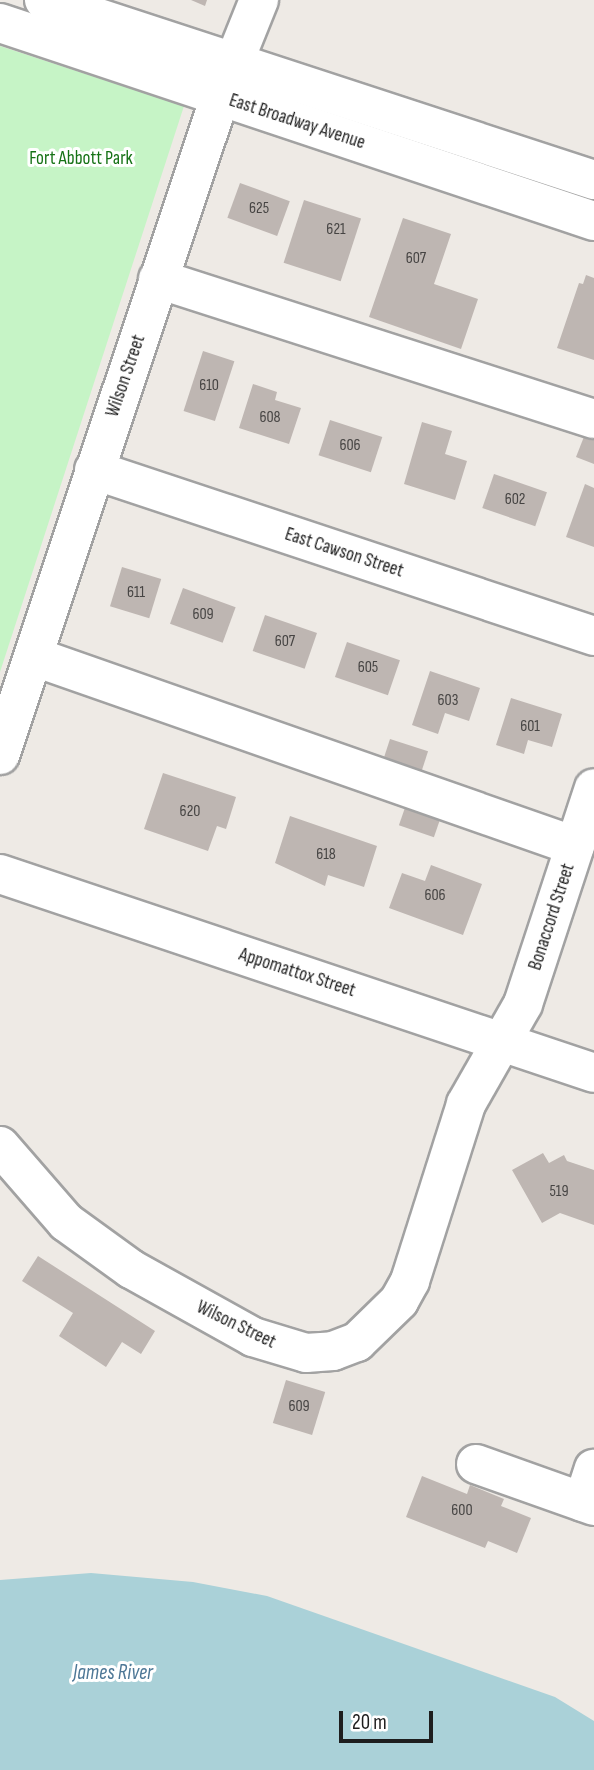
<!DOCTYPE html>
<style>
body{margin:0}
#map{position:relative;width:594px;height:1770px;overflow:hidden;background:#eeeae5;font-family:"Sofia Sans Condensed",sans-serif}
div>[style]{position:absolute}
.park>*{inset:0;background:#c6f4c6}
.water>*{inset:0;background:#aad1d8}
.building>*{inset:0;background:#beb6b2;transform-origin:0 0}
.roads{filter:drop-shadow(2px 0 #a2a2a2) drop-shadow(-2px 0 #a2a2a2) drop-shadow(0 2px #a2a2a2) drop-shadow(0 -2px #a2a2a2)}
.minor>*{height:38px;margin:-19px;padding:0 19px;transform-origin:19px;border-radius:19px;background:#fff}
span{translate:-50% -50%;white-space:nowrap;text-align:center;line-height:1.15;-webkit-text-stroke:6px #fff;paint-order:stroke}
.number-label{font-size:16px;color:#464443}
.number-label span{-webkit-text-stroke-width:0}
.street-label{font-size:19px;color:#1e1e1e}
.park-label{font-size:19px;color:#167216}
.water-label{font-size:21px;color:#4d7796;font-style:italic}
.scale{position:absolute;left:339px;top:1711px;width:94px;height:32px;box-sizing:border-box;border:4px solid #1e1e1e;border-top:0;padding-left:9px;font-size:21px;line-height:24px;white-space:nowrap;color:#1e1e1e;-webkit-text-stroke:5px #fff;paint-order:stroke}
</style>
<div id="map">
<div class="park">
<i style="clip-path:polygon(0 46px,184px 106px,0 672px)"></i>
</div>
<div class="water">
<i style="clip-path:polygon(91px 1573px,193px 1582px,267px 1596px,555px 1697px,594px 1721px,594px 1770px,0 1770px,0 1580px)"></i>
</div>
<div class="building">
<i style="clip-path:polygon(191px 0,207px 0,205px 6px)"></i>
<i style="left:240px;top:183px;width:53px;height:37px;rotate:20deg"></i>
<i style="left:304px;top:200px;width:60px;height:66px;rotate:18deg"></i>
<i style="clip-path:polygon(403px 218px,451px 234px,434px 284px,478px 299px,461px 349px,369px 317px)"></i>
<i style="clip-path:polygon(586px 275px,594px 278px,594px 360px,557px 348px,579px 283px,583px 284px)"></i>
<i style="left:203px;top:351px;width:33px;height:63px;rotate:18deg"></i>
<i style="clip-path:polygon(253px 384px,277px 392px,275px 400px,301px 408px,289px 444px,239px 428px)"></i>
<i style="left:330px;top:420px;width:55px;height:37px;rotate:18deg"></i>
<i style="clip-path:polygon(422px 422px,452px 431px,445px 454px,467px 461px,455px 500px,404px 484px)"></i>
<i style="clip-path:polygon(587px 429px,594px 432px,594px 464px,576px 457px)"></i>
<i style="left:494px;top:474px;width:56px;height:36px;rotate:19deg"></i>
<i style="clip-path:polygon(585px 484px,594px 488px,594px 547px,566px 537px)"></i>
<i style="left:122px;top:567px;width:41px;height:41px;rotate:17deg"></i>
<i style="left:183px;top:588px;width:56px;height:38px;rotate:20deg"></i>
<i style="left:265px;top:615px;width:55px;height:38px;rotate:19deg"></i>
<i style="left:347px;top:642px;width:56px;height:37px;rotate:19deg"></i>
<i style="clip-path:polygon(430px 671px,480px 688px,469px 721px,445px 713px,438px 734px,412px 725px)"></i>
<i style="clip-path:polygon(511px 698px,562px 714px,552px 747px,528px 740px,524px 754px,496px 745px)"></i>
<i style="left:390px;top:739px;width:40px;height:31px;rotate:18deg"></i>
<i style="clip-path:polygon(163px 773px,236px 797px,226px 829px,217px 826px,208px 851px,144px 829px)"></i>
<i style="left:409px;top:796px;width:37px;height:31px;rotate:19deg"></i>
<i style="clip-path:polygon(290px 816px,377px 846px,364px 887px,328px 875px,325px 886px,275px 863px)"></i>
<i style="clip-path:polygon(431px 865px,482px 884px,463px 935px,389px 908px,402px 873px,425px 881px)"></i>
<i style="clip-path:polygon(543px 1153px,549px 1163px,564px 1155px,567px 1161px,594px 1170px,594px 1225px,560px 1213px,542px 1223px,512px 1170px)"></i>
<i style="clip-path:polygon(38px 1256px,155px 1331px,141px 1354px,122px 1342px,106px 1367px,59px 1336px,73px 1313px,22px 1281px)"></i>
<i style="left:286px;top:1380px;width:41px;height:45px;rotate:17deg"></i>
<i style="clip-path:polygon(422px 1476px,467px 1494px,470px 1485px,504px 1499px,501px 1506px,531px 1518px,517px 1553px,488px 1541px,485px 1548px,406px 1517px)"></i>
</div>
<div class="roads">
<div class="minor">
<i style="left:44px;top:0;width:579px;rotate:18.12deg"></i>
<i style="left:0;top:23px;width:626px;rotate:18.43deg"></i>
<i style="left:158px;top:279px;width:458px;rotate:17.8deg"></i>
<i style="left:94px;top:470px;width:527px;rotate:18.37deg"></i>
<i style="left:35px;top:657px;width:572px;rotate:19.29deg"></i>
<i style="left:0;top:755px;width:694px;rotate:-71.51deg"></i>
<i style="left:220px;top:97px;width:105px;rotate:-68.1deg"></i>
<i style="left:0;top:874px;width:626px;rotate:18.52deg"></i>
<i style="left:0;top:1146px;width:101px;rotate:49deg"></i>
<i style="left:66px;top:1222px;width:80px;rotate:35.9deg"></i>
<i style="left:131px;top:1269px;width:140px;rotate:29.1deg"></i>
<i style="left:253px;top:1337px;width:55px;rotate:16.8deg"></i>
<i style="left:306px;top:1353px;width:27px;rotate:-4deg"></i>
<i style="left:333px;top:1351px;width:26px;rotate:-21deg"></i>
<i style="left:357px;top:1342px;width:59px;rotate:-44.3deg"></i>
<i style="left:399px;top:1301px;width:23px;rotate:-61deg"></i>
<i style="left:410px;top:1281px;width:186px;rotate:-72.4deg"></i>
<i style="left:466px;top:1104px;width:115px;rotate:-60.3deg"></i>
<i style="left:523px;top:1004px;width:227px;rotate:-71.8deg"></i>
<i style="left:476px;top:1464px;width:125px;rotate:19.6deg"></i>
<i style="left:583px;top:1502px;width:35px;rotate:-72deg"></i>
</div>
</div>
<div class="number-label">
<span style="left:259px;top:209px">625</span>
<span style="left:336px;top:230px">621</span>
<span style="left:416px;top:259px">607</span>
<span style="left:209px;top:386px">610</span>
<span style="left:270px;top:418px">608</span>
<span style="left:350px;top:446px">606</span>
<span style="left:515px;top:500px">602</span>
<span style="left:136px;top:593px">611</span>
<span style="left:203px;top:615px">609</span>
<span style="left:285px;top:642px">607</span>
<span style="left:368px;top:668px">605</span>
<span style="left:448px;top:701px">603</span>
<span style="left:530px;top:727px">601</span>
<span style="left:190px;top:812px">620</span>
<span style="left:326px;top:855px">618</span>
<span style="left:435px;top:896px">606</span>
<span style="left:559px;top:1192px">519</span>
<span style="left:299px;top:1407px">609</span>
<span style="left:462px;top:1511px">600</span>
</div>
<div class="street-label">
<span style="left:297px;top:122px;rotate:18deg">East Broadway Avenue</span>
<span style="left:126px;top:376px;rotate:-71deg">Wilson Street</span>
<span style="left:344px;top:553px;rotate:18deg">East Cawson Street</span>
<span style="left:552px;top:917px;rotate:-72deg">Bonaccord Street</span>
<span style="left:297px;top:973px;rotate:18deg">Appomattox Street</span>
<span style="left:236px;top:1325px;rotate:26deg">Wilson Street</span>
</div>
<div class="park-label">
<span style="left:81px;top:159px">Fort Abbott Park</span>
</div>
<div class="water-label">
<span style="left:113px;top:1673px">James River</span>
</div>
<div class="scale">20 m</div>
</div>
